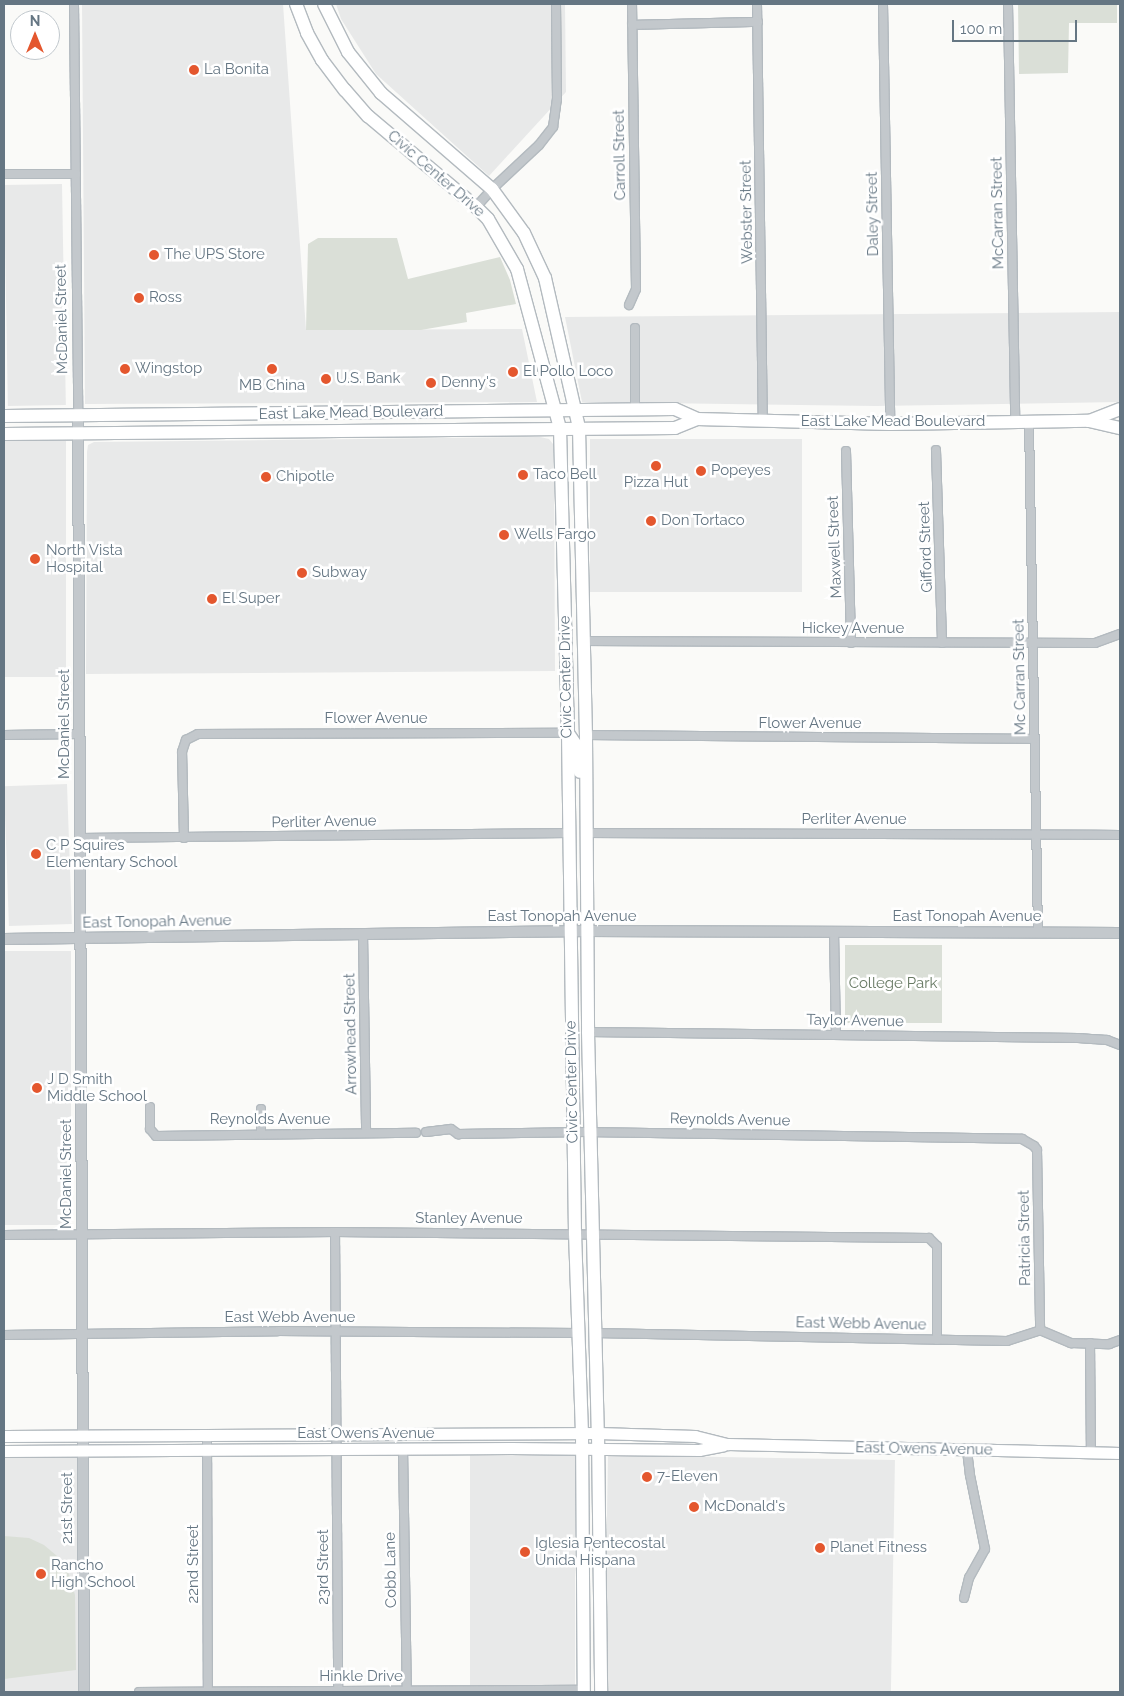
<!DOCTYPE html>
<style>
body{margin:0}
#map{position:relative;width:1124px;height:1696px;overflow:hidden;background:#fafaf8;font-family:Raleway,sans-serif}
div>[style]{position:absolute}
.built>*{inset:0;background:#e8e9e9;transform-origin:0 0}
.green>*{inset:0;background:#dadfd7;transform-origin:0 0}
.roads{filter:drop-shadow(1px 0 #b3babf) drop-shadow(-1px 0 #b3babf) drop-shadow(0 1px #b3babf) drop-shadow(0 -1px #b3babf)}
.minor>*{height:8px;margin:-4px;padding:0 4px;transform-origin:4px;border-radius:4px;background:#c3c8cc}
.tertiary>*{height:10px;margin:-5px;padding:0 5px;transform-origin:5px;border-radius:5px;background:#c3c8cc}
.secondary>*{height:11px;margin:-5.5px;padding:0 5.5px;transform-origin:5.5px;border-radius:5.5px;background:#fff}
.primary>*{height:12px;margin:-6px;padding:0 6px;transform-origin:6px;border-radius:6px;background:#fff}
.dots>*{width:14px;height:14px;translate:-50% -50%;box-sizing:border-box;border:2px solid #fff;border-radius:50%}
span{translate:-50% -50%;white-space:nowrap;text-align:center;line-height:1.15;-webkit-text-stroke:5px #fff;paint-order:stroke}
.poi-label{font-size:15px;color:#657683}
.left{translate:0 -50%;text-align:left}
.street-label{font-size:15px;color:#657683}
.park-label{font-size:15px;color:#687a64}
.frame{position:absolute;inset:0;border:5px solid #657683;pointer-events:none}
.north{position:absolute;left:10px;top:10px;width:50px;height:50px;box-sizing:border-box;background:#fff;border:1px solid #c1c8cd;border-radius:50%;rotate:0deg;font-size:14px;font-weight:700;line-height:20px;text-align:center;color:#657683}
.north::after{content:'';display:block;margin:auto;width:18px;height:22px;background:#e4572e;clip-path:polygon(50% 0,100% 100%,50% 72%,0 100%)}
.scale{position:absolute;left:952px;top:20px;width:125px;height:22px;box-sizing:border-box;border:2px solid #657683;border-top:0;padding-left:6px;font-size:15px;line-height:18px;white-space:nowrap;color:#657683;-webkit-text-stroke:4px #fff;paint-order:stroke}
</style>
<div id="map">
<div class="built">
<i style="clip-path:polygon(82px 4px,283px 4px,306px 330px,522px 329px,537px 402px,85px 404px)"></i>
<i style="clip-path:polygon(336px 4px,565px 4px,566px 92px,489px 176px,376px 74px,341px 19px)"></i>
<i style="left:62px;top:184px;width:221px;height:58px;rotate:89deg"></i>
<i style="clip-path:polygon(1120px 312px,1120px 402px,876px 406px,582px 402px,565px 317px)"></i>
<i style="clip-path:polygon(540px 437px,549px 439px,553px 444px,554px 463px,555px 671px,86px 674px,87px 452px,88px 445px,94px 442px)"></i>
<i style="left:590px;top:439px;width:212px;height:153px"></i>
<i style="left:4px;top:441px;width:62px;height:236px"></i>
<i style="left:67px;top:784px;width:140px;height:63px;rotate:88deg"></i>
<i style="left:71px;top:951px;width:274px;height:67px;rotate:90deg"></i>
<i style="left:4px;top:1455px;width:74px;height:237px"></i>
<i style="left:575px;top:1455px;width:237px;height:105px;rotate:90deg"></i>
<i style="left:608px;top:1455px;width:287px;height:237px;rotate:1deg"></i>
</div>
<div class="green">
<i style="clip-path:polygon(1018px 4px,1117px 4px,1117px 23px,1069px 23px,1068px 73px,1019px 74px)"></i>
<i style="clip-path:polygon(318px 238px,397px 238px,408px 279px,500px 257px,510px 280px,516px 304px,466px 313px,467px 322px,421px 330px,306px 330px,308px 244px)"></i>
<i style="left:845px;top:945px;width:97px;height:78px"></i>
<i style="clip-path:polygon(4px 1536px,29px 1538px,44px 1545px,57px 1556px,67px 1568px,75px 1595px,76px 1670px,4px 1679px)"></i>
</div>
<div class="roads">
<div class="minor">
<i style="left:74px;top:4px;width:412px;rotate:89.4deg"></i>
<i style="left:757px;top:4px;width:417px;rotate:89.2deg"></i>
<i style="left:883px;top:4px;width:420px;rotate:89deg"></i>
<i style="left:1008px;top:4px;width:418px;rotate:89deg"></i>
<i style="left:632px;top:25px;width:126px;rotate:-1.4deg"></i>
<i style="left:4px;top:174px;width:72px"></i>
<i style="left:476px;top:207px;width:24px;rotate:-48deg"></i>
<i style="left:492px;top:189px;width:64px;rotate:-43.1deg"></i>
<i style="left:539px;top:145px;width:23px;rotate:-52deg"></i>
<i style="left:553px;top:127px;width:28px;rotate:-82deg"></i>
<i style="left:557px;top:99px;width:95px;rotate:-90.6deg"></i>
<i style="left:629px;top:305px;width:17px;rotate:-66deg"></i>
<i style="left:636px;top:289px;width:285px;rotate:-90.8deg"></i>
<i style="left:635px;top:328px;width:81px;rotate:90deg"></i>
<i style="left:1029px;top:422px;width:510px;rotate:88.99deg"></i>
<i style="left:936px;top:450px;width:193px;rotate:88.2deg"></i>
<i style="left:846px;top:451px;width:192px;rotate:88.5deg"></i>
<i style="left:584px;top:641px;width:511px;rotate:0.22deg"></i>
<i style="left:1095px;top:643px;width:27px;rotate:-20deg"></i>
<i style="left:4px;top:735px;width:76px;rotate:-0.8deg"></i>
<i style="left:586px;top:735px;width:449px;rotate:0.5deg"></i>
<i style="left:587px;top:833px;width:533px;rotate:0.21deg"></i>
<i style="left:80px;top:838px;width:488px;rotate:-0.6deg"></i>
<i style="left:184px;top:838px;width:86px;rotate:-91.3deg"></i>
<i style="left:182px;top:752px;width:13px;rotate:-72deg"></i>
<i style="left:186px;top:740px;width:13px;rotate:-27deg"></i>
<i style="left:198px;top:734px;width:370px;rotate:-0.2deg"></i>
<i style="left:834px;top:932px;width:103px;rotate:88.9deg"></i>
<i style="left:363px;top:934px;width:199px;rotate:89.1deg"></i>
<i style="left:588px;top:1032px;width:490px;rotate:0.7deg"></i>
<i style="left:1078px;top:1038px;width:29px;rotate:4deg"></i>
<i style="left:1107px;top:1040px;width:14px;rotate:21deg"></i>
<i style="left:150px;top:1107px;width:22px;rotate:90deg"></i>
<i style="left:150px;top:1129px;width:9px;rotate:49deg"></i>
<i style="left:156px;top:1136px;width:260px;rotate:-0.7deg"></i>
<i style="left:261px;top:1109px;width:25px;rotate:90deg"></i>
<i style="left:426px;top:1132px;width:25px;rotate:-7deg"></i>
<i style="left:451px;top:1129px;width:9px;rotate:36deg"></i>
<i style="left:458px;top:1134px;width:127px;rotate:-0.9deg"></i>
<i style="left:585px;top:1132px;width:437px;rotate:0.9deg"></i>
<i style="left:1022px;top:1139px;width:14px;rotate:30deg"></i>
<i style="left:1034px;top:1146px;width:5px;rotate:53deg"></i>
<i style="left:1037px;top:1150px;width:180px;rotate:89deg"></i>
<i style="left:335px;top:1232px;width:460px;rotate:89.6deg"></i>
<i style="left:4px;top:1235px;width:331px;rotate:-0.5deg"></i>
<i style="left:335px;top:1232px;width:594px;rotate:0.58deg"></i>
<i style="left:929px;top:1238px;width:11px;rotate:45deg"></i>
<i style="left:937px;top:1246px;width:94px;rotate:90deg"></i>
<i style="left:595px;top:1333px;width:412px;rotate:1.1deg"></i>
<i style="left:1007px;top:1341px;width:35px;rotate:-18deg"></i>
<i style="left:1040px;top:1330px;width:34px;rotate:23deg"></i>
<i style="left:1071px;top:1343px;width:38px;rotate:2deg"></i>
<i style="left:1109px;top:1344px;width:12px;rotate:-20deg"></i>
<i style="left:4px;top:1335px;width:274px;rotate:-0.8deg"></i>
<i style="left:278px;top:1331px;width:299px;rotate:0.4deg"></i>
<i style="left:1090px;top:1343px;width:109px;rotate:89.5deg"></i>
<i style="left:207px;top:1435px;width:257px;rotate:89.8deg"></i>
<i style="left:403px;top:1448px;width:243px;rotate:89.1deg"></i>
<i style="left:964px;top:1598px;width:21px;rotate:-76deg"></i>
<i style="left:969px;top:1578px;width:33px;rotate:-61deg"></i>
<i style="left:985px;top:1549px;width:76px;rotate:-101.5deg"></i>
<i style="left:970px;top:1475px;width:25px;rotate:-97deg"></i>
<i style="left:139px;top:1692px;width:445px;rotate:-0.3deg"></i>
</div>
<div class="tertiary">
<i style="left:78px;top:416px;width:1276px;rotate:89.73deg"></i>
<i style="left:4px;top:939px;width:583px;rotate:-0.79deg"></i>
<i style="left:587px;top:931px;width:533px;rotate:0.21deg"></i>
</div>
<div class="secondary">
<i style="left:4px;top:1436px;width:594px;rotate:-0.29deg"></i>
<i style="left:598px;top:1433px;width:97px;rotate:1.8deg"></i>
<i style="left:695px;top:1436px;width:34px;rotate:14deg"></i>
<i style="left:728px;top:1444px;width:392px;rotate:1.3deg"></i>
<i style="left:4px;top:1451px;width:507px;rotate:-0.34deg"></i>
<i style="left:511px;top:1448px;width:188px;rotate:0.6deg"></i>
<i style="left:699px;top:1450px;width:25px;rotate:-11deg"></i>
</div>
<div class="primary">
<i style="left:296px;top:4px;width:31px;rotate:69deg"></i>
<i style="left:307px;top:33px;width:31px;rotate:61deg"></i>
<i style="left:322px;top:60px;width:38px;rotate:53deg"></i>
<i style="left:345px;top:90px;width:35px;rotate:49deg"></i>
<i style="left:368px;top:116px;width:141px;rotate:40.1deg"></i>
<i style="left:476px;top:207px;width:17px;rotate:45deg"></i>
<i style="left:488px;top:219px;width:58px;rotate:59.9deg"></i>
<i style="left:517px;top:269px;width:165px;rotate:74.9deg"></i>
<i style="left:560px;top:428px;width:305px;rotate:88.5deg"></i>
<i style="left:568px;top:733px;width:500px;rotate:89.2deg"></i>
<i style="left:575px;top:1233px;width:200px;rotate:88deg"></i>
<i style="left:582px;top:1433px;width:259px;rotate:89.6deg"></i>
<i style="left:324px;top:4px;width:54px;rotate:63.4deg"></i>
<i style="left:348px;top:52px;width:53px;rotate:51.2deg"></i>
<i style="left:381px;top:93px;width:147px;rotate:40.9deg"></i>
<i style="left:492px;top:189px;width:54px;rotate:54deg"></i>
<i style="left:524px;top:233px;width:50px;rotate:65deg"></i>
<i style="left:545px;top:278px;width:154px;rotate:77.2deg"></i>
<i style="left:579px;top:428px;width:307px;rotate:88.7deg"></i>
<i style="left:586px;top:735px;width:297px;rotate:89.6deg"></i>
<i style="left:588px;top:1032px;width:401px;rotate:88.6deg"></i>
<i style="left:598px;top:1433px;width:259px;rotate:89.3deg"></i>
<i style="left:4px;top:416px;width:671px;rotate:-0.6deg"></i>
<i style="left:675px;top:409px;width:24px;rotate:24deg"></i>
<i style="left:697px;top:419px;width:193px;rotate:1.5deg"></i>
<i style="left:890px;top:424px;width:199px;rotate:-0.9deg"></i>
<i style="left:1089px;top:421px;width:32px;rotate:13deg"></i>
<i style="left:1089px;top:421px;width:33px;rotate:-21deg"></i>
<i style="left:4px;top:434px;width:671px;rotate:-0.51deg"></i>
<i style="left:675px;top:428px;width:24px;rotate:-22deg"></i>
<i style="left:568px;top:733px;width:14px;rotate:56deg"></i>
<i style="left:576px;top:745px;width:27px;rotate:82deg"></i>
</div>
</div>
<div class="dots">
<i style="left:194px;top:70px;background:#e4572e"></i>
<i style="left:154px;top:255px;background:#e4572e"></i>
<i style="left:139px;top:298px;background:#e4572e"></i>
<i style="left:125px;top:369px;background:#e4572e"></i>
<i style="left:272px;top:369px;background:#e4572e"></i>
<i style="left:513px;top:372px;background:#e4572e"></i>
<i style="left:326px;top:379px;background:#e4572e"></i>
<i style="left:431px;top:383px;background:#e4572e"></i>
<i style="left:656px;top:466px;background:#e4572e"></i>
<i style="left:701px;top:471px;background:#e4572e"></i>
<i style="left:523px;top:475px;background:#e4572e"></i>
<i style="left:266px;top:477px;background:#e4572e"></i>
<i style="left:651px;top:521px;background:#e4572e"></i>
<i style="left:504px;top:535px;background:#e4572e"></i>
<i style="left:35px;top:559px;background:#e4572e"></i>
<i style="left:302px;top:573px;background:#e4572e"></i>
<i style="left:212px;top:599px;background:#e4572e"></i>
<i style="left:36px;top:854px;background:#e4572e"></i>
<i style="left:37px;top:1088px;background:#e4572e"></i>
<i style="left:647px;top:1477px;background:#e4572e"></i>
<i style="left:694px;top:1507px;background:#e4572e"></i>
<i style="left:820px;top:1548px;background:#e4572e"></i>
<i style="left:525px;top:1552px;background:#e4572e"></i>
<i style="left:41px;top:1574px;background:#e4572e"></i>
</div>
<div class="poi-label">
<span class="left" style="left:204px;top:70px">La Bonita</span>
<span class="left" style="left:164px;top:255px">The UPS Store</span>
<span class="left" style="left:149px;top:298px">Ross</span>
<span class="left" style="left:135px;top:369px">Wingstop</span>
<span class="left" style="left:523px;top:372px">El Pollo Loco</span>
<span class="left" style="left:336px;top:379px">U.S. Bank</span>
<span class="left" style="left:441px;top:383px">Denny's</span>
<span style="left:272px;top:386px">MB China</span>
<span class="left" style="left:711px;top:471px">Popeyes</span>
<span class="left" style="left:533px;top:475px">Taco Bell</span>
<span class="left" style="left:276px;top:477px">Chipotle</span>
<span style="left:656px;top:483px">Pizza Hut</span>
<span class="left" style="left:661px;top:521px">Don Tortaco</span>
<span class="left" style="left:514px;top:535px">Wells Fargo</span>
<span class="left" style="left:46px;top:559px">North Vista<br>Hospital</span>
<span class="left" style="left:312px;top:573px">Subway</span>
<span class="left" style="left:222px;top:599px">El Super</span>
<span class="left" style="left:46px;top:854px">C P Squires<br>Elementary School</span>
<span class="left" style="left:47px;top:1088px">J D Smith<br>Middle School</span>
<span class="left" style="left:657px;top:1477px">7-Eleven</span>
<span class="left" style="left:704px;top:1507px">McDonald's</span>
<span class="left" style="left:535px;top:1552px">Iglesia Pentecostal<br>Unida Hispana</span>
<span class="left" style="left:830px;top:1548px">Planet Fitness</span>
<span class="left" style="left:51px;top:1574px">Rancho<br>High School</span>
</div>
<div class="street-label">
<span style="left:620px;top:155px;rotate:-91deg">Carroll Street</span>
<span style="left:436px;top:174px;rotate:41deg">Civic Center Drive</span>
<span style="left:747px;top:212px;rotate:-91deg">Webster Street</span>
<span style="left:998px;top:213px;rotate:-91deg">McCarran Street</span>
<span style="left:873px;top:214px;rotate:-91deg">Daley Street</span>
<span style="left:62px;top:319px;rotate:-91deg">McDaniel Street</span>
<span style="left:351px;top:413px;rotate:-1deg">East Lake Mead Boulevard</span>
<span style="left:893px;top:422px">East Lake Mead Boulevard</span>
<span style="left:835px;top:547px;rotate:-92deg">Maxwell Street</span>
<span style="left:926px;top:547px;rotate:-92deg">Gifford Street</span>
<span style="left:853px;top:629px">Hickey Avenue</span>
<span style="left:566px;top:677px;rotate:-91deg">Civic Center Drive</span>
<span style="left:1020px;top:677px;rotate:-91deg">Mc Carran Street</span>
<span style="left:376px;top:719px">Flower Avenue</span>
<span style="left:65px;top:724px;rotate:-90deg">McDaniel Street</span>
<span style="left:810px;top:724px">Flower Avenue</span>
<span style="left:854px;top:820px">Perliter Avenue</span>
<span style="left:324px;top:822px;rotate:-1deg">Perliter Avenue</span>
<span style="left:562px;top:917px">East Tonopah Avenue</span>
<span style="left:967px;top:917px">East Tonopah Avenue</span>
<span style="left:157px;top:922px;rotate:-1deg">East Tonopah Avenue</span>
<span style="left:855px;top:1021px;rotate:1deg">Taylor Avenue</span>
<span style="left:351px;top:1034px;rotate:-91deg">Arrowhead Street</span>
<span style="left:572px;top:1082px;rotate:-91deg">Civic Center Drive</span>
<span style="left:270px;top:1120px">Reynolds Avenue</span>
<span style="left:730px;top:1120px;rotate:1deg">Reynolds Avenue</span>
<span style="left:67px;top:1174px;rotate:-90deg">McDaniel Street</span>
<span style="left:469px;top:1219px">Stanley Avenue</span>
<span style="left:1025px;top:1238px;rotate:-91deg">Patricia Street</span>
<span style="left:290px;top:1318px">East Webb Avenue</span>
<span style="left:861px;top:1324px;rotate:1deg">East Webb Avenue</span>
<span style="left:366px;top:1434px">East Owens Avenue</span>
<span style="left:924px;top:1449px;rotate:1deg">East Owens Avenue</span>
<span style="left:68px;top:1508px;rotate:-90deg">21st Street</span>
<span style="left:194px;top:1564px;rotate:-90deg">22nd Street</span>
<span style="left:324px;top:1567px;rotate:-90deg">23rd Street</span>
<span style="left:391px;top:1570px;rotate:-91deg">Cobb Lane</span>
<span style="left:361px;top:1677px">Hinkle Drive</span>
</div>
<div class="park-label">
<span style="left:893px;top:984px">College Park</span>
</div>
<div class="frame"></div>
<div class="north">N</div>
<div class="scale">100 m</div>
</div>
